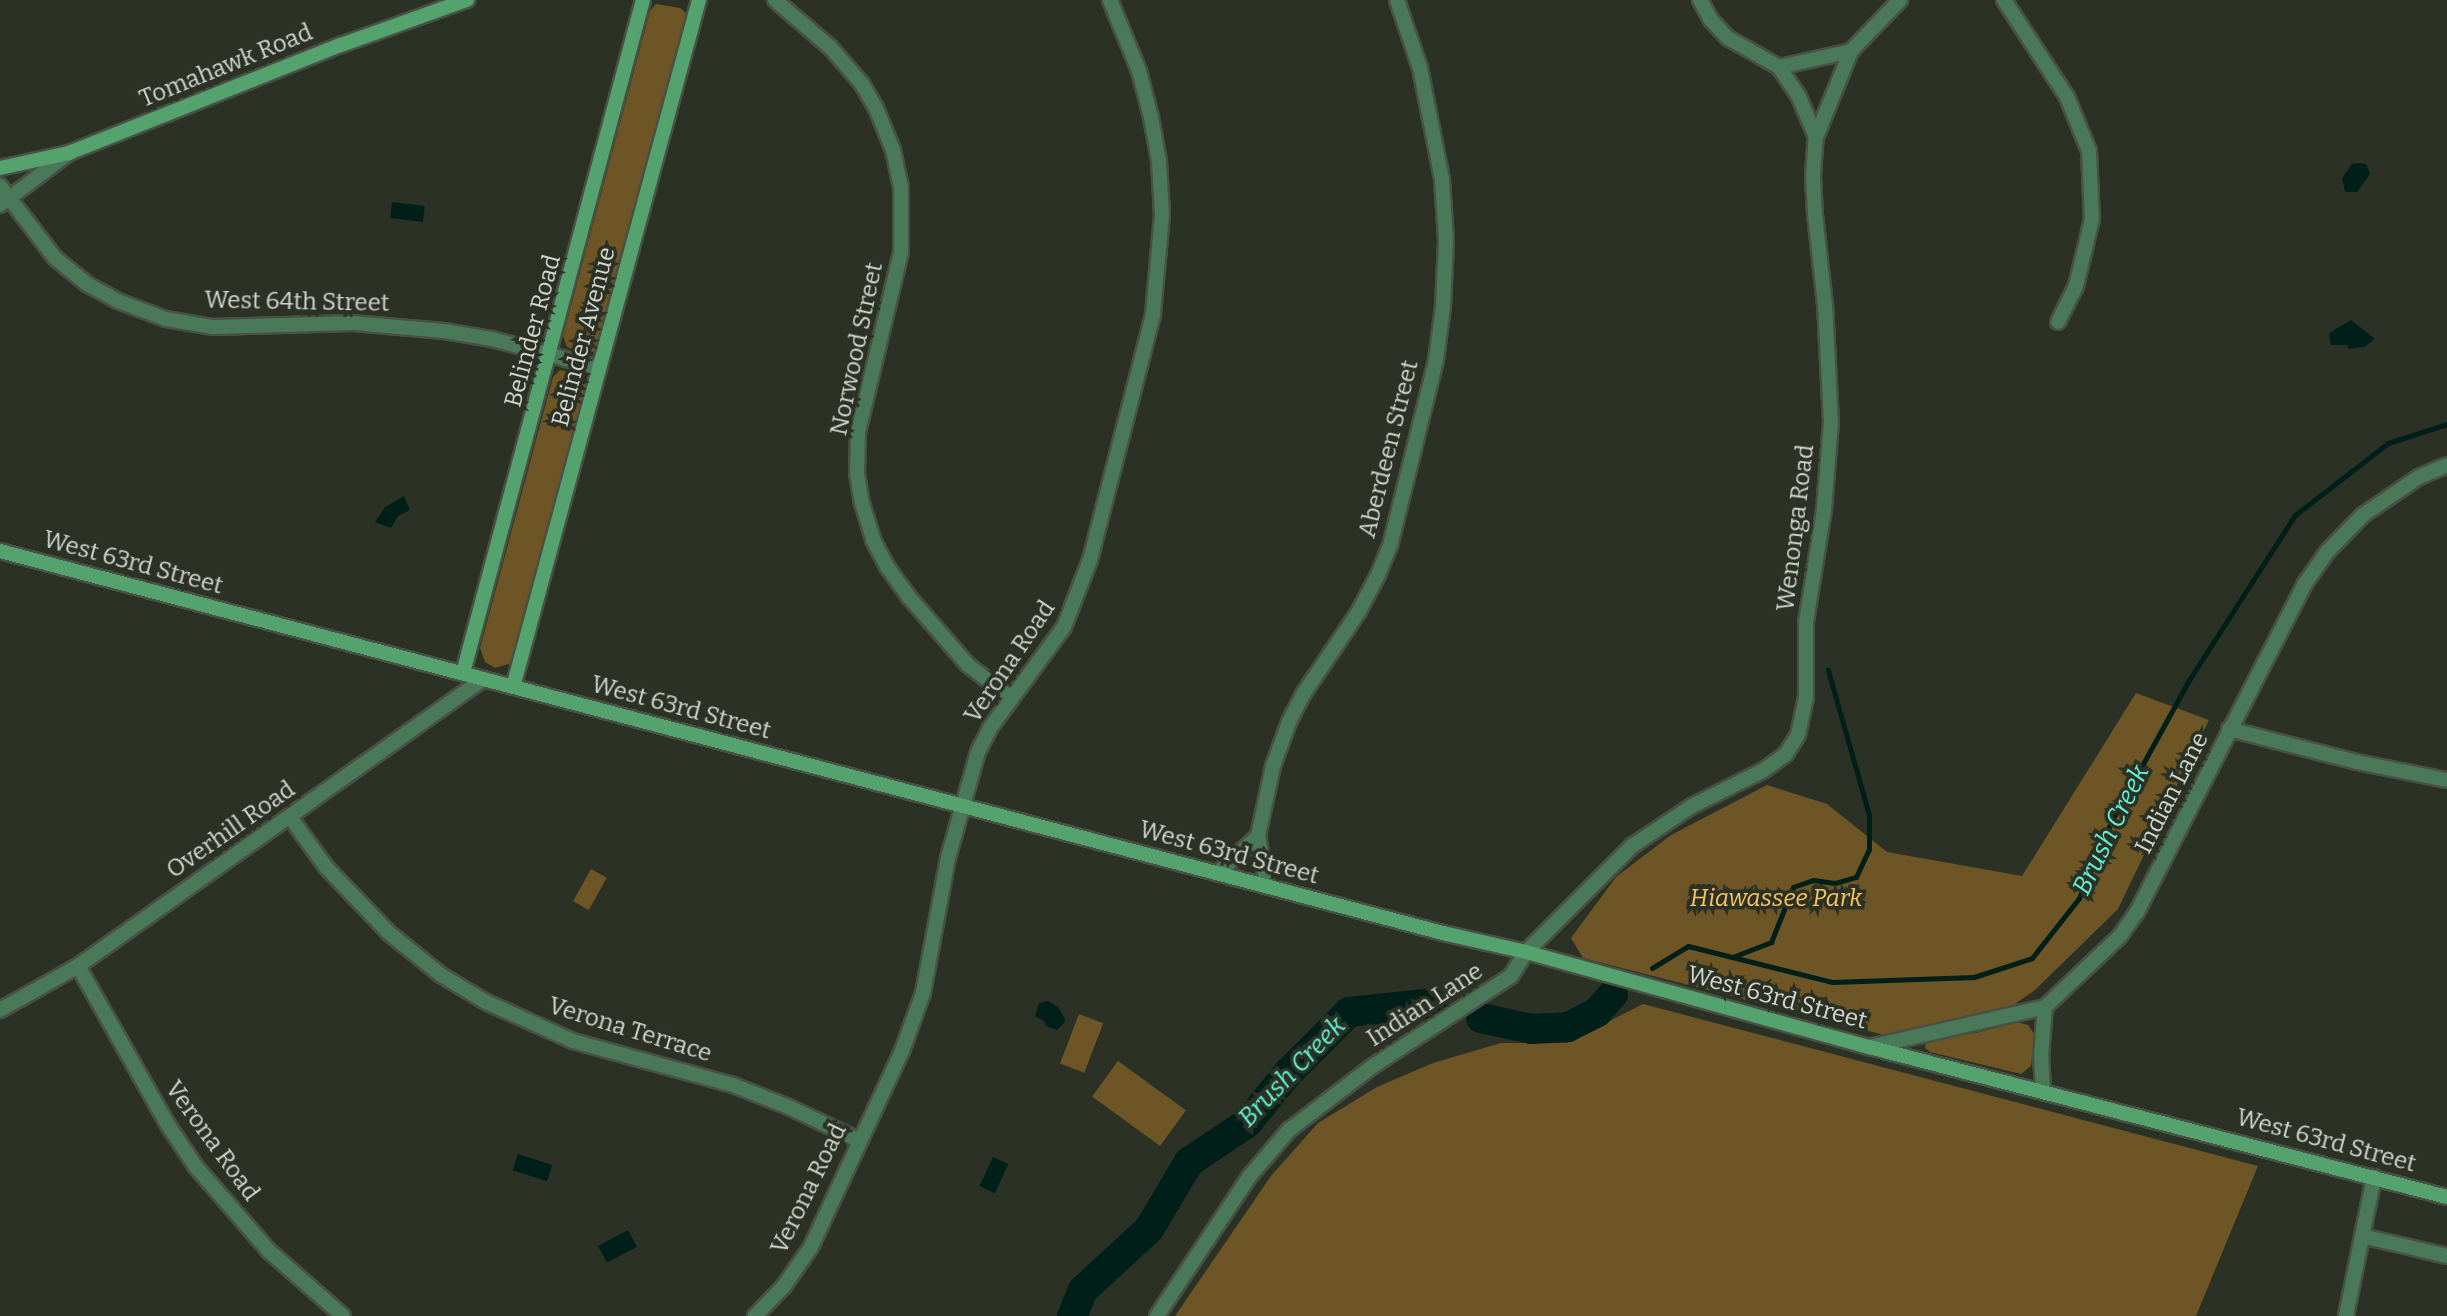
<!DOCTYPE html>
<style>
body{margin:0}
#map{position:relative;width:2447px;height:1316px;overflow:hidden;background:#2b3225;font-family:Bitter,serif}
div>[style]{position:absolute}
.green>*{inset:0;background:#6d5526;transform-origin:0 0}
.water>*{inset:0;background:#001f19;transform-origin:0 0}
.stream>*{height:5px;margin:-2.5px;padding:0 2.5px;transform-origin:2.5px;border-radius:2.5px;background:#001f19}
.river>*{height:30px;margin:-15px;padding:0 15px;transform-origin:15px;border-radius:15px;background:#001f19}
.roads{filter:drop-shadow(2px 0 #495044) drop-shadow(-2px 0 #495044) drop-shadow(0 2px #495044) drop-shadow(0 -2px #495044)}
.street>*{height:14px;margin:-7px;padding:0 7px;transform-origin:7px;border-radius:7px;background:#4a7959}
.secondary>*{height:14px;margin:-7px;padding:0 7px;transform-origin:7px;border-radius:7px;background:#54a36f}
span{translate:-50% -50%;white-space:nowrap;text-align:center;line-height:1.15;-webkit-text-stroke:7px #2b3225;paint-order:stroke}
.street-label{font-size:24px;color:#d3d7cf}
.park-label{font-size:24px;color:#fac55f;font-style:italic}
.water-label{font-size:26px;color:#60f3d5;font-style:italic}
</style>
<div id="map">
<div class="green">
<i style="clip-path:polygon(656px 4px,680px 8px,687px 14px,687px 22px,598px 351px,583px 353px,567px 347px,563px 336px,650px 11px)"></i>
<i style="clip-path:polygon(560px 370px,581px 374px,589px 383px,512px 663px,495px 668px,485px 662px,480px 648px,553px 377px)"></i>
<i style="clip-path:polygon(2136px 693px,2209px 720px,2118px 909px,2035px 990px,2006px 1010px,1888px 1036px,1583px 958px,1571px 938px,1616px 877px,1671px 835px,1767px 785px,1827px 804px,1887px 852px,2022px 876px)"></i>
<i style="left:591px;top:869px;width:18px;height:37px;rotate:29deg"></i>
<i style="clip-path:polygon(1643px 1004px,2258px 1166px,2196px 1316px,1175px 1316px,1271px 1176px,1318px 1123px,1377px 1087px,1433px 1063px,1501px 1043px,1567px 1043px)"></i>
<i style="left:1079px;top:1014px;width:26px;height:53px;rotate:21deg"></i>
<i style="clip-path:polygon(2017px 1022px,2028px 1025px,2035px 1035px,2031px 1066px,2021px 1074px,1930px 1052px,1925px 1048px,1926px 1041px,1931px 1037px,1976px 1033px)"></i>
<i style="left:1118px;top:1061px;width:84px;height:44px;rotate:36deg"></i>
</div>
<div class="water">
<i style="clip-path:polygon(2358px 163px,2366px 164px,2370px 174px,2357px 192px,2345px 192px,2342px 178px,2352px 164px)"></i>
<i style="left:392px;top:202px;width:33px;height:16px;rotate:7deg"></i>
<i style="clip-path:polygon(2351px 320px,2375px 339px,2364px 347px,2349px 349px,2347px 345px,2331px 345px,2329px 333px)"></i>
<i style="clip-path:polygon(404px 496px,410px 510px,398px 516px,391px 528px,375px 522px,385px 507px)"></i>
<i style="clip-path:polygon(1048px 1001px,1058px 1007px,1064px 1017px,1065px 1022px,1057px 1030px,1046px 1026px,1044px 1021px,1035px 1016px,1039px 1003px)"></i>
<i style="left:518px;top:1154px;width:36px;height:17px;rotate:18deg"></i>
<i style="left:993px;top:1157px;width:17px;height:32px;rotate:25deg"></i>
<i style="left:628px;top:1230px;width:19px;height:34px;rotate:62deg"></i>
</div>
<div class="stream">
<i style="left:1735px;top:956px;width:39px;rotate:-21deg"></i>
<i style="left:1771px;top:942px;width:59px;rotate:-68.2deg"></i>
<i style="left:1793px;top:887px;width:21px;rotate:-19deg"></i>
<i style="left:1813px;top:880px;width:22px;rotate:8deg"></i>
<i style="left:1835px;top:883px;width:22px;rotate:-16deg"></i>
<i style="left:1856px;top:877px;width:31px;rotate:-65deg"></i>
<i style="left:1869px;top:849px;width:34px;rotate:-90deg"></i>
<i style="left:1869px;top:815px;width:151px;rotate:-105.8deg"></i>
<i style="left:1652px;top:968px;width:42px;rotate:-31.4deg"></i>
<i style="left:1688px;top:946px;width:148px;rotate:14deg"></i>
<i style="left:1832px;top:982px;width:142px;rotate:-2deg"></i>
<i style="left:1974px;top:977px;width:61px;rotate:-18.1deg"></i>
<i style="left:2032px;top:958px;width:76px;rotate:-51.9deg"></i>
<i style="left:2079px;top:898px;width:82px;rotate:-67.2deg"></i>
<i style="left:2111px;top:822px;width:162px;rotate:-61.2deg"></i>
<i style="left:2189px;top:680px;width:196px;rotate:-57.3deg"></i>
<i style="left:2295px;top:515px;width:118px;rotate:-37.7deg"></i>
<i style="left:2388px;top:443px;width:62px;rotate:-17.9deg"></i>
</div>
<div class="river">
<i style="left:1481px;top:1018px;width:52px;rotate:12.2deg"></i>
<i style="left:1532px;top:1029px;width:36px;rotate:-3deg"></i>
<i style="left:1568px;top:1027px;width:33px;rotate:-27deg"></i>
<i style="left:1597px;top:1012px;width:24px;rotate:-48deg"></i>
<i style="left:1072px;top:1316px;width:28px;rotate:-67deg"></i>
<i style="left:1083px;top:1290px;width:90px;rotate:-42.7deg"></i>
<i style="left:1149px;top:1229px;width:78px;rotate:-59.2deg"></i>
<i style="left:1189px;top:1162px;width:70px;rotate:-33.9deg"></i>
<i style="left:1247px;top:1123px;width:65px;rotate:-50.6deg"></i>
<i style="left:1288px;top:1073px;width:86px;rotate:-45deg"></i>
<i style="left:1349px;top:1012px;width:84px;rotate:-6.1deg"></i>
</div>
<div class="roads">
<div class="street">
<i style="left:775px;top:0;width:74px;rotate:40.6deg"></i>
<i style="left:831px;top:48px;width:48px;rotate:49.3deg"></i>
<i style="left:862px;top:84px;width:28px;rotate:60deg"></i>
<i style="left:876px;top:108px;width:45px;rotate:68deg"></i>
<i style="left:893px;top:150px;width:38px;rotate:78deg"></i>
<i style="left:901px;top:187px;width:65px;rotate:90deg"></i>
<i style="left:901px;top:252px;width:186px;rotate:103.4deg"></i>
<i style="left:858px;top:433px;width:40px;rotate:91.4deg"></i>
<i style="left:857px;top:473px;width:30px;rotate:81deg"></i>
<i style="left:862px;top:503px;width:39px;rotate:73deg"></i>
<i style="left:873px;top:540px;width:32px;rotate:62deg"></i>
<i style="left:888px;top:568px;width:36px;rotate:54deg"></i>
<i style="left:909px;top:597px;width:90px;rotate:49.1deg"></i>
<i style="left:968px;top:665px;width:54px;rotate:37.5deg"></i>
<i style="left:1700px;top:0;width:23px;rotate:61deg"></i>
<i style="left:1711px;top:20px;width:25px;rotate:47deg"></i>
<i style="left:1728px;top:38px;width:59px;rotate:29.6deg"></i>
<i style="left:1779px;top:67px;width:74px;rotate:-12.5deg"></i>
<i style="left:2004px;top:0;width:116px;rotate:57deg"></i>
<i style="left:2067px;top:97px;width:58px;rotate:67.8deg"></i>
<i style="left:2089px;top:151px;width:68px;rotate:87.5deg"></i>
<i style="left:2092px;top:219px;width:69px;rotate:103.4deg"></i>
<i style="left:2076px;top:286px;width:40px;rotate:116.6deg"></i>
<i style="left:1779px;top:67px;width:36px;rotate:56deg"></i>
<i style="left:1799px;top:97px;width:43px;rotate:67deg"></i>
<i style="left:0;top:186px;width:91px;rotate:52.6deg"></i>
<i style="left:55px;top:258px;width:41px;rotate:39.1deg"></i>
<i style="left:87px;top:284px;width:35px;rotate:29deg"></i>
<i style="left:118px;top:301px;width:51px;rotate:20.6deg"></i>
<i style="left:166px;top:319px;width:48px;rotate:9.7deg"></i>
<i style="left:213px;top:327px;width:140px;rotate:-1.6deg"></i>
<i style="left:353px;top:323px;width:91px;rotate:5deg"></i>
<i style="left:444px;top:331px;width:49px;rotate:9.5deg"></i>
<i style="left:492px;top:339px;width:111px;rotate:15.2deg"></i>
<i style="left:0;top:205px;width:86px;rotate:-37deg"></i>
<i style="left:2229px;top:729px;width:132px;rotate:14.5deg"></i>
<i style="left:2357px;top:762px;width:92px;rotate:11.3deg"></i>
<i style="left:290px;top:817px;width:62px;rotate:54.2deg"></i>
<i style="left:326px;top:867px;width:91px;rotate:46.3deg"></i>
<i style="left:389px;top:933px;width:67px;rotate:38.9deg"></i>
<i style="left:441px;top:975px;width:52px;rotate:31deg"></i>
<i style="left:486px;top:1002px;width:95px;rotate:24.1deg"></i>
<i style="left:573px;top:1041px;width:166px;rotate:15.4deg"></i>
<i style="left:733px;top:1085px;width:62px;rotate:21.6deg"></i>
<i style="left:791px;top:1108px;width:74px;rotate:25.5deg"></i>
<i style="left:1218px;top:873px;width:54px;rotate:-42.8deg"></i>
<i style="left:1267px;top:885px;width:50px;rotate:-100.4deg"></i>
<i style="left:1258px;top:836px;width:72px;rotate:-77.9deg"></i>
<i style="left:1273px;top:766px;width:47px;rotate:-70deg"></i>
<i style="left:1289px;top:722px;width:33px;rotate:-63deg"></i>
<i style="left:1304px;top:693px;width:99px;rotate:-56.1deg"></i>
<i style="left:1359px;top:611px;width:41px;rotate:-62.2deg"></i>
<i style="left:1378px;top:575px;width:35px;rotate:-68deg"></i>
<i style="left:1391px;top:542px;width:187px;rotate:-76.1deg"></i>
<i style="left:1436px;top:360px;width:53px;rotate:-82.5deg"></i>
<i style="left:1443px;top:307px;width:67px;rotate:-87.4deg"></i>
<i style="left:1446px;top:240px;width:61px;rotate:-93.8deg"></i>
<i style="left:1442px;top:179px;width:113px;rotate:-101.2deg"></i>
<i style="left:1420px;top:68px;width:72px;rotate:-108.7deg"></i>
<i style="left:78px;top:966px;width:183px;rotate:60.5deg"></i>
<i style="left:168px;top:1125px;width:50px;rotate:56.3deg"></i>
<i style="left:196px;top:1167px;width:111px;rotate:49deg"></i>
<i style="left:269px;top:1251px;width:98px;rotate:41.3deg"></i>
<i style="left:0;top:1010px;width:90px;rotate:-29.4deg"></i>
<i style="left:78px;top:966px;width:497px;rotate:-35.3deg"></i>
<i style="left:1869px;top:1047px;width:180px;rotate:-12.8deg"></i>
<i style="left:2045px;top:1007px;width:103px;rotate:-43.4deg"></i>
<i style="left:2120px;top:936px;width:29px;rotate:-55deg"></i>
<i style="left:2137px;top:912px;width:367px;rotate:-62.9deg"></i>
<i style="left:2304px;top:585px;width:40px;rotate:-55.1deg"></i>
<i style="left:2327px;top:552px;width:52px;rotate:-45.8deg"></i>
<i style="left:2363px;top:515px;width:68px;rotate:-34.2deg"></i>
<i style="left:2419px;top:477px;width:30px;rotate:-23deg"></i>
<i style="left:2043px;top:1091px;width:35px;rotate:-93deg"></i>
<i style="left:2041px;top:1056px;width:49px;rotate:-85.3deg"></i>
<i style="left:2362px;top:1236px;width:87px;rotate:13.2deg"></i>
<i style="left:755px;top:1316px;width:42px;rotate:-46deg"></i>
<i style="left:784px;top:1286px;width:47px;rotate:-55.3deg"></i>
<i style="left:811px;top:1247px;width:216px;rotate:-65.1deg"></i>
<i style="left:902px;top:1051px;width:62px;rotate:-70.1deg"></i>
<i style="left:923px;top:993px;width:137px;rotate:-79.5deg"></i>
<i style="left:948px;top:858px;width:110px;rotate:-74.2deg"></i>
<i style="left:978px;top:752px;width:27px;rotate:-63deg"></i>
<i style="left:990px;top:728px;width:125px;rotate:-53.8deg"></i>
<i style="left:1064px;top:627px;width:72px;rotate:-68.8deg"></i>
<i style="left:1090px;top:560px;width:254px;rotate:-75.6deg"></i>
<i style="left:1153px;top:314px;width:99px;rotate:-84.8deg"></i>
<i style="left:1162px;top:215px;width:54px;rotate:-93.2deg"></i>
<i style="left:1159px;top:161px;width:45px;rotate:-100.3deg"></i>
<i style="left:1151px;top:117px;width:48px;rotate:-104.6deg"></i>
<i style="left:1139px;top:71px;width:77px;rotate:-112.2deg"></i>
<i style="left:1157px;top:1316px;width:167px;rotate:-56.5deg"></i>
<i style="left:1249px;top:1177px;width:62px;rotate:-49.6deg"></i>
<i style="left:1289px;top:1130px;width:106px;rotate:-37.3deg"></i>
<i style="left:1373px;top:1066px;width:165px;rotate:-33.1deg"></i>
<i style="left:1511px;top:976px;width:28px;rotate:-58deg"></i>
<i style="left:1526px;top:952px;width:150px;rotate:-45deg"></i>
<i style="left:1632px;top:846px;width:72px;rotate:-33.7deg"></i>
<i style="left:1692px;top:806px;width:80px;rotate:-26.6deg"></i>
<i style="left:1764px;top:770px;width:27px;rotate:-36deg"></i>
<i style="left:1786px;top:754px;width:22px;rotate:-58deg"></i>
<i style="left:1798px;top:735px;width:38px;rotate:-78deg"></i>
<i style="left:1806px;top:698px;width:76px;rotate:-90deg"></i>
<i style="left:1806px;top:622px;width:114px;rotate:-80.9deg"></i>
<i style="left:1824px;top:509px;width:87px;rotate:-85.4deg"></i>
<i style="left:1831px;top:422px;width:117px;rotate:-92.9deg"></i>
<i style="left:1825px;top:305px;width:92px;rotate:-96.3deg"></i>
<i style="left:1815px;top:214px;width:38px;rotate:-93deg"></i>
<i style="left:1813px;top:176px;width:39px;rotate:-86deg"></i>
<i style="left:1816px;top:137px;width:93px;rotate:-67.9deg"></i>
<i style="left:1851px;top:51px;width:71px;rotate:-46.1deg"></i>
<i style="left:2346px;top:1316px;width:142px;rotate:-78.6deg"></i>
</div>
<div class="secondary">
<i style="left:0;top:168px;width:71px;rotate:-12.3deg"></i>
<i style="left:69px;top:153px;width:293px;rotate:-21.7deg"></i>
<i style="left:341px;top:45px;width:134px;rotate:-19.7deg"></i>
<i style="left:0;top:551px;width:1497px;rotate:14.83deg"></i>
<i style="left:1447px;top:934px;width:81px;rotate:12.8deg"></i>
<i style="left:1526px;top:952px;width:356px;rotate:15.5deg"></i>
<i style="left:1869px;top:1047px;width:597px;rotate:14.55deg"></i>
<i style="left:463px;top:673px;width:697px;rotate:-75.03deg"></i>
<i style="left:513px;top:687px;width:712px;rotate:-74.85deg"></i>
</div>
</div>
<div class="street-label">
<span style="left:226px;top:66px;rotate:-22deg">Tomahawk Road</span>
<span style="left:297px;top:302px;rotate:1deg">West 64th Street</span>
<span style="left:533px;top:331px;rotate:-75deg">Belinder Road</span>
<span style="left:584px;top:337px;rotate:-75deg">Belinder Avenue</span>
<span style="left:857px;top:349px;rotate:-78deg">Norwood Street</span>
<span style="left:1389px;top:449px;rotate:-76deg">Aberdeen Street</span>
<span style="left:1796px;top:528px;rotate:-83deg">Wenonga Road</span>
<span style="left:133px;top:563px;rotate:15deg">West 63rd Street</span>
<span style="left:1010px;top:662px;rotate:-56deg">Verona Road</span>
<span style="left:681px;top:708px;rotate:15deg">West 63rd Street</span>
<span style="left:2172px;top:793px;rotate:-63deg">Indian Lane</span>
<span style="left:231px;top:830px;rotate:-35deg">Overhill Road</span>
<span style="left:1229px;top:853px;rotate:15deg">West 63rd Street</span>
<span style="left:1777px;top:998px;rotate:15deg">West 63rd Street</span>
<span style="left:1425px;top:1005px;rotate:-33deg">Indian Lane</span>
<span style="left:630px;top:1030px;rotate:17deg">Verona Terrace</span>
<span style="left:212px;top:1141px;rotate:54deg">Verona Road</span>
<span style="left:2326px;top:1141px;rotate:15deg">West 63rd Street</span>
<span style="left:809px;top:1189px;rotate:-64deg">Verona Road</span>
</div>
<div class="park-label">
<span style="left:1776px;top:899px">Hiawassee Park</span>
</div>
<div class="water-label">
<span style="left:2111px;top:830px;rotate:-64deg">Brush Creek</span>
<span style="left:1292px;top:1072px;rotate:-46deg">Brush Creek</span>
</div>
</div>
